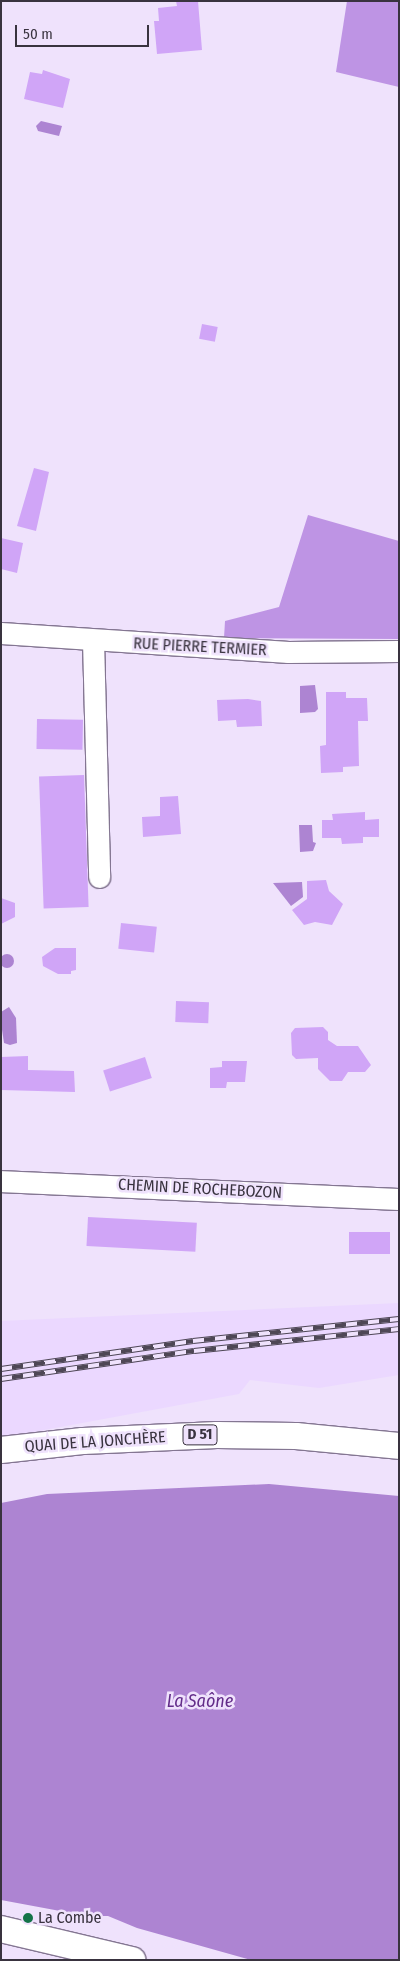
<!DOCTYPE html>
<meta charset="utf-8">
<style>
body{margin:0}
#map{position:relative;width:400px;height:1961px;overflow:hidden;background:#efe2fc;font-family:"Fira Sans Condensed",sans-serif}
div>[style]{position:absolute}
.built>*{inset:0;background:#ebd8ff}
.forest>*{inset:0;background:#be94e4}
.water>*{inset:0;background:#ad84d2}
.round{border-radius:50%}
.building>*{inset:0;background:#d0a5f7;transform-origin:0 0}
.roads{filter:drop-shadow(1px 0 #847692) drop-shadow(-1px 0 #847692) drop-shadow(0 1px #847692) drop-shadow(0 -1px #847692)}
.minor>*{height:21px;margin:-10.5px;padding:0 10.5px;transform-origin:10.5px;border-radius:10.5px;background:#fff}
.major>*{height:26px;margin:-13px;padding:0 13px;transform-origin:13px;border-radius:13px;background:#fff}
.rail>*{height:5.5px;margin-top:-2.75px;transform-origin:0;background:repeating-linear-gradient(90deg,#efe2fc 0 11px,#4e4755 0 22px);box-sizing:border-box;border-block:1px solid #4e4755}
.dots>*{width:14px;height:14px;translate:-50% -50%;box-sizing:border-box;border:2px solid #efe2fc;border-radius:50%}
span{translate:-50% -50%;white-space:nowrap;text-align:center;line-height:1.15;-webkit-text-stroke:5px #efe2fc;paint-order:stroke}
.shield-label span{padding:1px 4px;background:#efe2fc;border:1px solid;border-radius:4px;-webkit-text-stroke-width:0}
.shield-label{font-size:15px;color:#39333f;font-weight:700}
.street-label{font-size:16px;color:#39333f}
.poi-label{font-size:16px;color:#39333f}
.left{translate:0 -50%;text-align:left}
.water-label{font-size:18px;color:#632c89;font-style:italic}
.frame{position:absolute;inset:0;border:2px solid #39333f;pointer-events:none}
.scale{position:absolute;left:15px;top:25px;width:134px;height:22px;box-sizing:border-box;border:2px solid #39333f;border-top:0;padding-left:6px;font-size:15px;line-height:18px;white-space:nowrap;color:#39333f;-webkit-text-stroke:4px #efe2fc;paint-order:stroke}
</style>
<div id="map">
<div class="built">
<i style="clip-path:polygon(399px 1303px,399px 1375px,319px 1388px,250px 1380px,239px 1394px,1px 1438px,1px 1321px)"></i>
</div>
<div class="forest">
<i style="clip-path:polygon(347px 1px,399px 1px,399px 87px,336px 72px)"></i>
<i style="clip-path:polygon(308px 515px,399px 541px,399px 639px,224px 638px,225px 621px,279px 607px)"></i>
</div>
<div class="water">
<i style="clip-path:polygon(41px 121px,62px 126px,59px 136px,38px 131px,36px 126px)"></i>
<i style="clip-path:polygon(315px 685px,318px 709px,315px 712px,300px 713px,300px 686px)"></i>
<i style="clip-path:polygon(299px 825px,312px 825px,313px 842px,316px 843px,313px 851px,300px 852px)"></i>
<i style="clip-path:polygon(302px 882px,303px 897px,291px 906px,273px 883px)"></i>
<i class="round" style="left:0;top:954px;width:14px;height:14px"></i>
<i style="clip-path:polygon(9px 1007px,16px 1018px,17px 1043px,10px 1045px,4px 1043px,1px 1023px,1px 1012px)"></i>
<i style="clip-path:polygon(269px 1484px,399px 1496px,399px 1960px,251px 1960px,137px 1928px,108px 1916px,87px 1916px,1px 1900px,1px 1503px,47px 1494px)"></i>
</div>
<div class="building">
<i style="clip-path:polygon(176px 1px,198px 1px,202px 50px,157px 54px,154px 21px,159px 21px,158px 8px,177px 6px)"></i>
<i style="clip-path:polygon(43px 70px,70px 79px,63px 108px,24px 99px,30px 72px,42px 74px)"></i>
<i style="left:202px;top:324px;width:16px;height:15px;rotate:11deg"></i>
<i style="clip-path:polygon(34px 468px,49px 472px,36px 531px,17px 526px)"></i>
<i style="clip-path:polygon(1px 538px,23px 543px,17px 573px,1px 569px)"></i>
<i style="clip-path:polygon(326px 692px,346px 692px,346px 698px,367px 698px,368px 721px,358px 721px,359px 766px,343px 767px,343px 772px,321px 773px,320px 746px,326px 745px)"></i>
<i style="clip-path:polygon(248px 699px,261px 701px,262px 726px,237px 727px,236px 720px,218px 721px,217px 700px)"></i>
<i style="left:37px;top:719px;width:46px;height:30px;rotate:1deg"></i>
<i style="left:84px;top:775px;width:132px;height:45px;rotate:88deg"></i>
<i style="clip-path:polygon(178px 796px,181px 834px,143px 837px,142px 817px,160px 816px,160px 797px)"></i>
<i style="clip-path:polygon(365px 812px,365px 820px,379px 819px,379px 837px,363px 837px,363px 843px,342px 844px,341px 838px,322px 838px,322px 820px,333px 820px,332px 814px)"></i>
<i style="clip-path:polygon(326px 880px,329px 891px,343px 904px,332px 925px,315px 922px,304px 925px,292px 910px,307px 899px,307px 881px)"></i>
<i style="clip-path:polygon(1px 898px,15px 903px,15px 917px,1px 924px)"></i>
<i style="left:121px;top:923px;width:36px;height:26px;rotate:6deg"></i>
<i style="clip-path:polygon(55px 948px,76px 948px,76px 970px,71px 971px,71px 974px,58px 974px,43px 966px,42px 957px)"></i>
<i style="left:176px;top:1001px;width:33px;height:21px;rotate:2deg"></i>
<i style="clip-path:polygon(323px 1027px,328px 1032px,328px 1040px,337px 1046px,358px 1046px,371px 1065px,365px 1072px,348px 1072px,342px 1081px,330px 1081px,318px 1069px,318px 1058px,296px 1059px,292px 1055px,291px 1033px,295px 1028px)"></i>
<i style="clip-path:polygon(28px 1056px,28px 1070px,74px 1071px,75px 1092px,1px 1090px,1px 1057px)"></i>
<i style="left:145px;top:1057px;width:22px;height:44px;rotate:72deg"></i>
<i style="clip-path:polygon(222px 1061px,247px 1061px,245px 1082px,227px 1082px,226px 1088px,210px 1088px,210px 1068px,222px 1067px)"></i>
<i style="left:88px;top:1217px;width:109px;height:29px;rotate:3deg"></i>
<i style="left:349px;top:1232px;width:41px;height:22px"></i>
</div>
<div class="roads">
<div class="minor">
<i style="left:1px;top:633px;width:288px;rotate:3.8deg"></i>
<i style="left:288px;top:652px;width:111px;rotate:-0.5deg"></i>
<i style="left:93px;top:640px;width:237px;rotate:88.5deg"></i>
<i style="left:1px;top:1181px;width:398px;rotate:2.6deg"></i>
</div>
<div class="major">
<i style="left:1px;top:1450px;width:82px;rotate:-6.3deg"></i>
<i style="left:83px;top:1441px;width:134px;rotate:-2.6deg"></i>
<i style="left:217px;top:1435px;width:79px;rotate:0.7deg"></i>
<i style="left:296px;top:1436px;width:103px;rotate:5.5deg"></i>
<i style="left:1px;top:1929px;width:135px;rotate:13.3deg"></i>
</div>
</div>
<div class="rail">
<i style="left:1px;top:1369px;width:194px;rotate:-8.3deg"></i>
<i style="left:193px;top:1341px;width:207px;rotate:-6.1deg"></i>
<i style="left:1px;top:1379px;width:195px;rotate:-8.3deg"></i>
<i style="left:194px;top:1351px;width:206px;rotate:-6.1deg"></i>
</div>
<div class="dots">
<i style="left:28px;top:1918px;background:#147348"></i>
</div>
<div class="shield-label">
<span style="left:200px;top:1435px">D 51</span>
</div>
<div class="street-label">
<span style="left:200px;top:647px;rotate:3deg">RUE PIERRE TERMIER</span>
<span style="left:200px;top:1189px;rotate:3deg">CHEMIN DE ROCHEBOZON</span>
<span style="left:95px;top:1442px;rotate:-4deg">QUAI DE LA JONCHÈRE</span>
</div>
<div class="poi-label">
<span class="left" style="left:38px;top:1918px">La Combe</span>
</div>
<div class="water-label">
<span style="left:200px;top:1701px">La Saône</span>
</div>
<div class="frame"></div>
<div class="scale">50 m</div>
</div>
